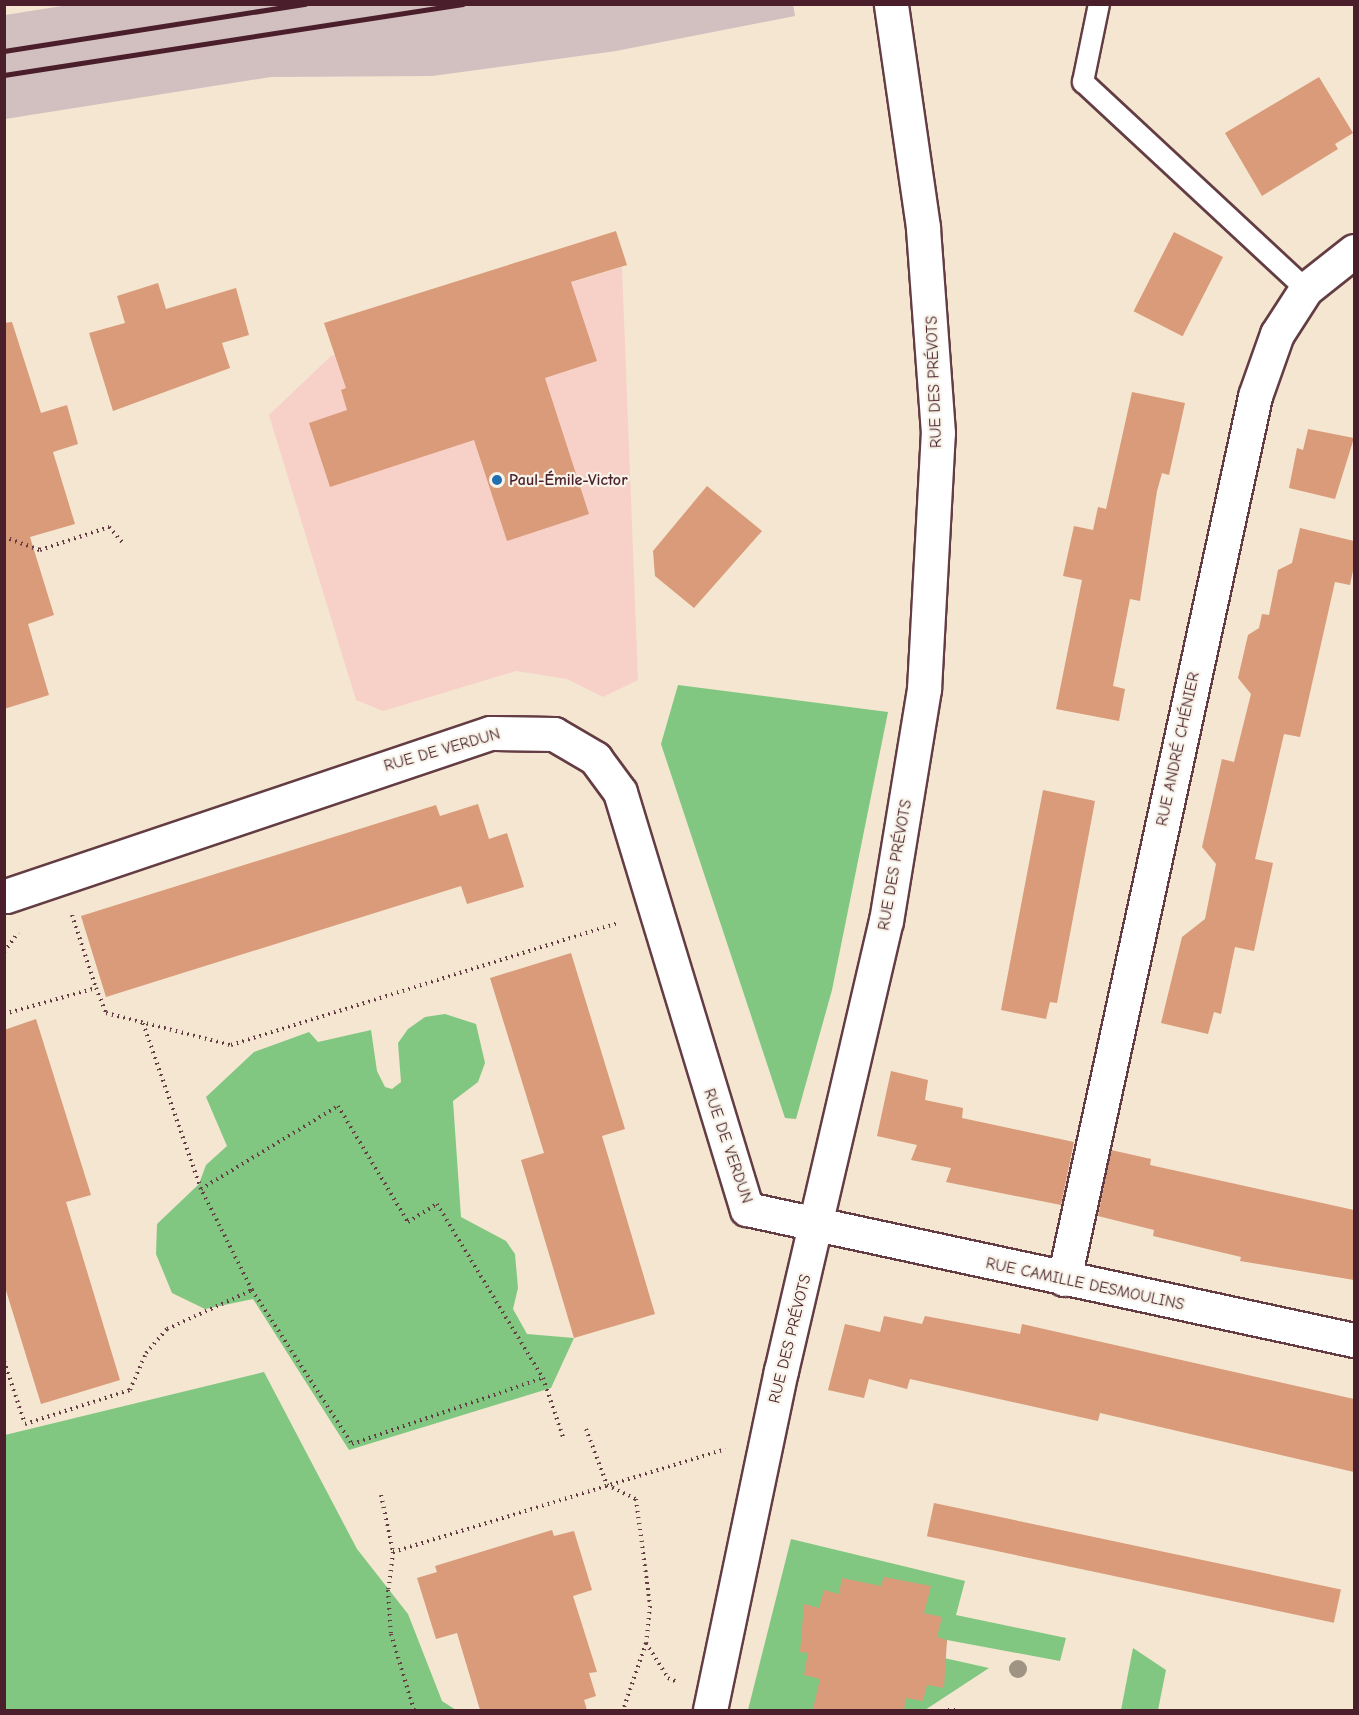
<!DOCTYPE html>
<meta charset="utf-8">
<style>
body{margin:0}
#map{position:relative;width:1359px;height:1715px;overflow:hidden;background:#f4e6d0;font-family:"Comic Neue",sans-serif}
div>[style]{position:absolute}
.built>*{inset:0;background:#f7d1c8}
.industrial>*{inset:0;background:#d2bfc0}
.green>*{inset:0;background:#81c781}
.building>*{inset:0;background:#d99b79;transform-origin:0 0}
.path>*{height:4px;margin-top:-2px;transform-origin:0;background:repeating-linear-gradient(90deg,#643d44 0 1.5px,transparent 0 6px)}
.roads{filter:drop-shadow(2px 0 #643d44) drop-shadow(-2px 0 #643d44) drop-shadow(0 2px #643d44) drop-shadow(0 -2px #643d44)}
.service>*{height:20px;margin:-10px;padding:0 10px;transform-origin:10px;border-radius:10px;background:#fff}
.minor>*{height:33px;margin:-16.5px;padding:0 16.5px;transform-origin:16.5px;border-radius:16.5px;background:#fff}
.rail>*{height:4.5px;margin:-2.25px;padding:0 2.25px;transform-origin:2.25px;border-radius:2.25px;background:#4a1f2b}
.trees>*{width:18px;height:18px;margin:-9px;border-radius:50%;background:#9f9484}
.dots>*{width:16px;height:16px;translate:-50% -50%;box-sizing:border-box;border:3px solid #f7f3e8;border-radius:50%}
span{translate:-50% -50%;white-space:nowrap;text-align:center;line-height:1.15;-webkit-text-stroke:4.5px #f7f3e8;paint-order:stroke}
.street-label{font-size:16px;color:#4a1f2b}
.poi-label{font-size:16px;color:#4a1f2b;font-weight:700}
.left{translate:0 -50%;text-align:left}
.frame{position:absolute;inset:0;border:6px solid #4a1f2b;pointer-events:none}
</style>
<div id="map">
<div class="built">
<i style="clip-path:polygon(622px 267px,638px 680px,603px 697px,567px 679px,516px 671px,383px 711px,356px 700px,269px 415px,331px 356px)"></i>
</div>
<div class="industrial">
<i style="clip-path:polygon(75px 4px,793px 4px,795px 16px,616px 51px,432px 76px,271px 77px,5px 119px,5px 15px)"></i>
</div>
<div class="green">
<i style="clip-path:polygon(678px 685px,888px 712px,832px 990px,796px 1119px,785px 1118px,661px 744px)"></i>
<i style="clip-path:polygon(445px 1014px,476px 1024px,485px 1063px,478px 1082px,453px 1101px,461px 1217px,506px 1241px,515px 1254px,518px 1288px,513px 1309px,527px 1334px,574px 1338px,551px 1388px,349px 1450px,253px 1299px,205px 1309px,172px 1293px,156px 1254px,157px 1224px,199px 1184px,206px 1165px,227px 1146px,206px 1097px,254px 1052px,309px 1032px,318px 1042px,371px 1030px,377px 1071px,385px 1087px,392px 1089px,401px 1082px,398px 1043px,408px 1029px,425px 1017px)"></i>
<i style="clip-path:polygon(264px 1372px,357px 1549px,408px 1614px,442px 1701px,456px 1710px,5px 1710px,5px 1435px)"></i>
<i style="clip-path:polygon(791px 1539px,965px 1581px,956px 1615px,1066px 1638px,1060px 1661px,947px 1640px,944px 1658px,989px 1668px,925px 1710px,748px 1710px)"></i>
<i style="clip-path:polygon(1133px 1648px,1166px 1670px,1158px 1710px,1121px 1710px)"></i>
</div>
<div class="building">
<i style="clip-path:polygon(1319px 77px,1353px 133px,1335px 144px,1338px 149px,1262px 196px,1225px 133px)"></i>
<i style="clip-path:polygon(616px 231px,627px 265px,571px 282px,597px 361px,545px 378px,589px 514px,507px 541px,474px 440px,330px 487px,309px 423px,347px 410px,341px 390px,346px 388px,324px 323px)"></i>
<i style="left:1174px;top:232px;width:55px;height:89px;rotate:27deg"></i>
<i style="clip-path:polygon(158px 283px,166px 309px,236px 288px,249px 335px,222px 343px,230px 368px,113px 411px,89px 333px,125px 323px,117px 296px)"></i>
<i style="clip-path:polygon(12px 322px,41px 413px,67px 405px,78px 444px,53px 452px,75px 524px,30px 537px,54px 615px,28px 624px,49px 695px,4px 709px,4px 323px)"></i>
<i style="clip-path:polygon(1132px 392px,1185px 403px,1169px 475px,1162px 473px,1157px 491px,1140px 601px,1130px 599px,1113px 686px,1125px 689px,1119px 721px,1056px 709px,1082px 580px,1063px 576px,1074px 526px,1093px 530px,1098px 507px,1106px 509px)"></i>
<i style="clip-path:polygon(1308px 429px,1354px 438px,1335px 499px,1289px 488px,1297px 448px,1303px 450px)"></i>
<i style="clip-path:polygon(707px 486px,762px 531px,694px 608px,655px 576px,653px 551px)"></i>
<i style="clip-path:polygon(1300px 528px,1354px 541px,1354px 566px,1350px 585px,1335px 582px,1300px 737px,1284px 734px,1255px 859px,1273px 863px,1254px 951px,1235px 947px,1221px 1014px,1214px 1012px,1208px 1034px,1161px 1023px,1182px 937px,1205px 919px,1216px 864px,1202px 847px,1222px 759px,1234px 762px,1251px 694px,1238px 678px,1248px 635px,1259px 628px,1262px 614px,1269px 615px,1278px 570px,1292px 563px)"></i>
<i style="clip-path:polygon(1043px 790px,1095px 801px,1057px 1003px,1050px 1002px,1046px 1019px,1001px 1010px)"></i>
<i style="clip-path:polygon(478px 804px,489px 839px,507px 833px,524px 887px,467px 904px,461px 886px,106px 997px,81px 916px,436px 805px,440px 816px)"></i>
<i style="clip-path:polygon(571px 953px,625px 1129px,602px 1136px,655px 1314px,574px 1338px,521px 1160px,544px 1153px,490px 978px)"></i>
<i style="clip-path:polygon(36px 1019px,91px 1195px,66px 1202px,120px 1380px,41px 1404px,4px 1284px,4px 1030px)"></i>
<i style="clip-path:polygon(891px 1071px,928px 1080px,925px 1100px,963px 1108px,962px 1118px,1074px 1142px,1061px 1205px,946px 1182px,951px 1168px,911px 1160px,917px 1145px,877px 1136px)"></i>
<i style="clip-path:polygon(1111px 1150px,1151px 1159px,1150px 1165px,1354px 1210px,1354px 1280px,1240px 1261px,1241px 1257px,1153px 1236px,1154px 1230px,1098px 1216px)"></i>
<i style="clip-path:polygon(884px 1316px,922px 1324px,925px 1316px,1020px 1334px,1022px 1324px,1354px 1399px,1354px 1472px,1100px 1413px,1098px 1421px,910px 1379px,907px 1389px,869px 1379px,864px 1398px,828px 1390px,845px 1324px,880px 1332px)"></i>
<i style="left:934px;top:1503px;width:416px;height:34px;rotate:12deg"></i>
<i style="clip-path:polygon(552px 1530px,554px 1536px,574px 1531px,592px 1590px,573px 1596px,597px 1672px,589px 1673px,596px 1696px,584px 1700px,587px 1710px,480px 1710px,457px 1633px,436px 1639px,417px 1578px,437px 1572px,435px 1566px)"></i>
<i style="clip-path:polygon(884px 1577px,931px 1586px,924px 1613px,942px 1617px,937px 1637px,947px 1640px,944px 1688px,927px 1685px,923px 1701px,906px 1698px,904px 1710px,813px 1709px,820px 1679px,804px 1675px,808px 1653px,800px 1652px,804px 1604px,819px 1608px,824px 1590px,839px 1594px,842px 1578px,881px 1586px)"></i>
</div>
<div class="path">
<i style="left:4px;top:537px;width:38px;rotate:20deg"></i>
<i style="left:40px;top:550px;width:73px;rotate:-18.4deg"></i>
<i style="left:109px;top:527px;width:20px;rotate:49deg"></i>
<i style="left:72px;top:915px;width:77px;rotate:71.8deg"></i>
<i style="left:4px;top:952px;width:24px;rotate:-54deg"></i>
<i style="left:4px;top:1014px;width:96px;rotate:-15.8deg"></i>
<i style="left:96px;top:988px;width:27px;rotate:68deg"></i>
<i style="left:106px;top:1013px;width:129px;rotate:14.4deg"></i>
<i style="left:231px;top:1045px;width:406px;rotate:-17.5deg"></i>
<i style="left:201px;top:1189px;width:160px;rotate:-31.2deg"></i>
<i style="left:338px;top:1106px;width:135px;rotate:58.9deg"></i>
<i style="left:408px;top:1222px;width:34px;rotate:-32deg"></i>
<i style="left:437px;top:1204px;width:204px;rotate:58.7deg"></i>
<i style="left:543px;top:1378px;width:62px;rotate:71.3deg"></i>
<i style="left:252px;top:1290px;width:184px;rotate:57deg"></i>
<i style="left:352px;top:1444px;width:202px;rotate:-19.1deg"></i>
<i style="left:4px;top:1361px;width:66px;rotate:71.6deg"></i>
<i style="left:25px;top:1424px;width:110px;rotate:-17.9deg"></i>
<i style="left:130px;top:1390px;width:40px;rotate:-66.6deg"></i>
<i style="left:146px;top:1353px;width:32px;rotate:-49deg"></i>
<i style="left:167px;top:1329px;width:94px;rotate:-24.6deg"></i>
<i style="left:252px;top:1290px;width:113px;rotate:-116.8deg"></i>
<i style="left:201px;top:1189px;width:176px;rotate:-109.3deg"></i>
<i style="left:586px;top:1429px;width:60px;rotate:69.4deg"></i>
<i style="left:607px;top:1485px;width:32px;rotate:26deg"></i>
<i style="left:636px;top:1499px;width:108px;rotate:82.5deg"></i>
<i style="left:650px;top:1606px;width:37px;rotate:96deg"></i>
<i style="left:646px;top:1643px;width:71px;rotate:108.9deg"></i>
<i style="left:381px;top:1495px;width:58px;rotate:78.1deg"></i>
<i style="left:393px;top:1552px;width:38px;rotate:97deg"></i>
<i style="left:388px;top:1590px;width:44px;rotate:86.1deg"></i>
<i style="left:391px;top:1634px;width:79px;rotate:73.2deg"></i>
<i style="left:393px;top:1552px;width:348px;rotate:-17.2deg"></i>
<i style="left:646px;top:1643px;width:41px;rotate:57.8deg"></i>
<i style="left:668px;top:1678px;width:10px;rotate:24deg"></i>
<i style="left:948px;top:1710px;width:8px"></i>
</div>
<div class="roads">
<div class="service">
<i style="left:1099px;top:4px;width:80px;rotate:101.6deg"></i>
<i style="left:1083px;top:82px;width:304px;rotate:42.9deg"></i>
</div>
<div class="minor">
<i style="left:6px;top:896px;width:511px;rotate:-18.61deg"></i>
<i style="left:490px;top:733px;width:64px;rotate:0.9deg"></i>
<i style="left:554px;top:734px;width:48px;rotate:30.3deg"></i>
<i style="left:595px;top:758px;width:42px;rotate:53.7deg"></i>
<i style="left:620px;top:792px;width:436px;rotate:73.1deg"></i>
<i style="left:747px;top:1209px;width:621px;rotate:12.18deg"></i>
<i style="left:1064px;top:1279px;width:903px;rotate:-77.79deg"></i>
<i style="left:1255px;top:396px;width:66px;rotate:-70.5deg"></i>
<i style="left:1277px;top:334px;width:54px;rotate:-57.2deg"></i>
<i style="left:1306px;top:289px;width:61px;rotate:-38.4deg"></i>
<i style="left:710px;top:1710px;width:346px;rotate:-78.2deg"></i>
<i style="left:781px;top:1371px;width:462px;rotate:-76.9deg"></i>
<i style="left:886px;top:921px;width:235px;rotate:-80.7deg"></i>
<i style="left:924px;top:689px;width:256px;rotate:-86.9deg"></i>
<i style="left:938px;top:433px;width:207px;rotate:-94.2deg"></i>
<i style="left:923px;top:227px;width:225px;rotate:-98.2deg"></i>
</div>
</div>
<div class="rail">
<i style="left:4px;top:51px;width:305px;rotate:-8.9deg"></i>
<i style="left:4px;top:75px;width:464px;rotate:-8.8deg"></i>
</div>
<div class="trees">
<i style="left:1018px;top:1669px"></i>
</div>
<div class="dots">
<i style="left:497px;top:480px;background:#1f6fb2"></i>
</div>
<div class="street-label">
<span style="left:934px;top:382px;rotate:-92deg">RUE DES PRÉVOTS</span>
<span style="left:1178px;top:749px;rotate:-78deg">RUE ANDRÉ CHÉNIER</span>
<span style="left:442px;top:750px;rotate:-16deg">RUE DE VERDUN</span>
<span style="left:895px;top:865px;rotate:-80deg">RUE DES PRÉVOTS</span>
<span style="left:728px;top:1146px;rotate:71deg">RUE DE VERDUN</span>
<span style="left:1085px;top:1284px;rotate:12deg">RUE CAMILLE DESMOULINS</span>
<span style="left:790px;top:1339px;rotate:-76deg">RUE DES PRÉVOTS</span>
</div>
<div class="poi-label">
<span class="left" style="left:509px;top:480px">Paul-Émile-Victor</span>
</div>
<div class="frame"></div>
</div>
